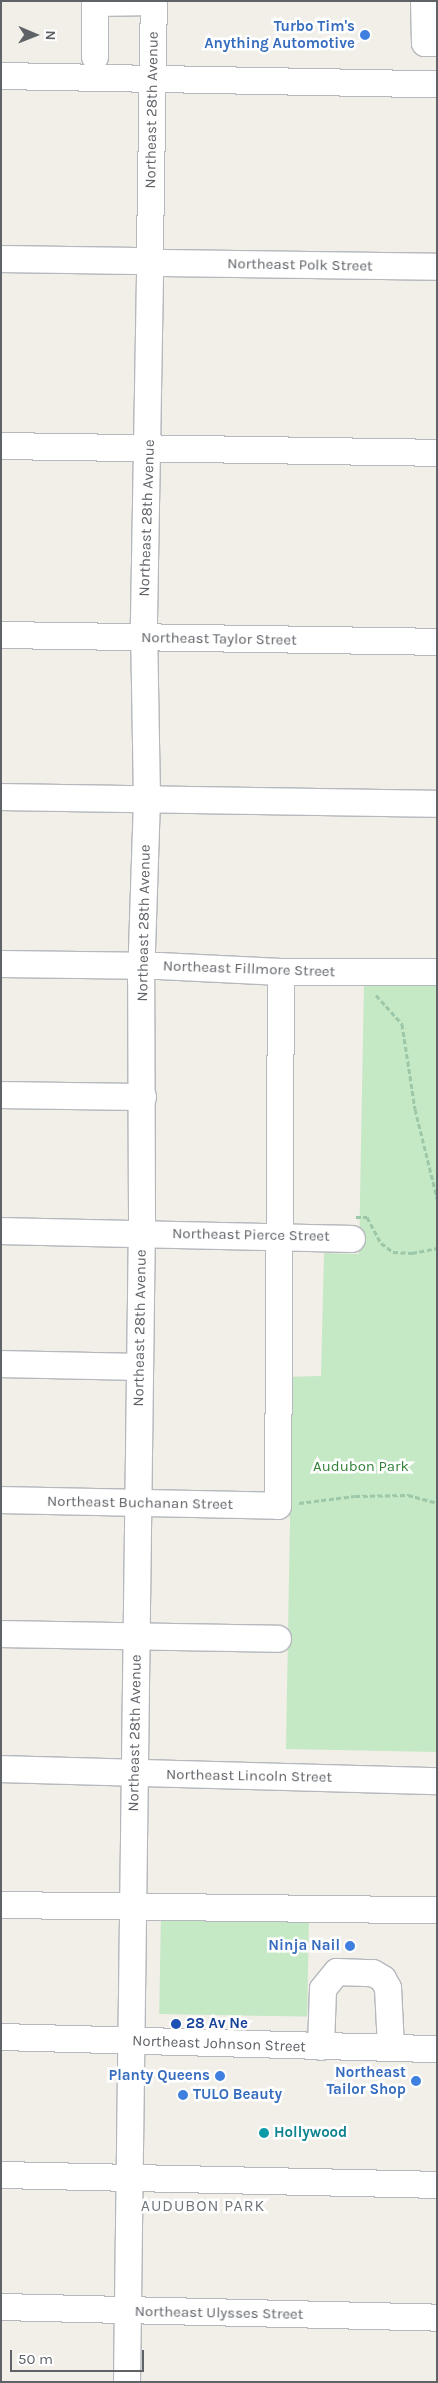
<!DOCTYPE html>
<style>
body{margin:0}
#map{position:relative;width:438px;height:2383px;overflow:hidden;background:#f1efe8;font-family:Karla,sans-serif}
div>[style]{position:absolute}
.green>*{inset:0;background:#c5e8c5;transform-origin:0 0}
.path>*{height:3px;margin-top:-1.5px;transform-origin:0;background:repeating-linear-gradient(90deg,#9cc7a9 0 5px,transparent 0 7.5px)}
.roads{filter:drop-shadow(1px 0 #b5b8bc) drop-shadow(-1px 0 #b5b8bc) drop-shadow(0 1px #b5b8bc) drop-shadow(0 -1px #b5b8bc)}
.minor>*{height:26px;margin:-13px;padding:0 13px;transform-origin:13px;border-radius:13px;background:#fff}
.dots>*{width:14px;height:14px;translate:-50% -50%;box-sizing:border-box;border:2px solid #fff;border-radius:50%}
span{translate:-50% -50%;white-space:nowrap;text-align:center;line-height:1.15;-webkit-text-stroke:5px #fff;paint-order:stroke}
.shop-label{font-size:15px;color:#366cbe;font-weight:700}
.right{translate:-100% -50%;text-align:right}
.left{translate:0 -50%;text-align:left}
.street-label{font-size:15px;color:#5f6368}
.park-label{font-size:15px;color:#348238}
.transit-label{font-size:15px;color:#164399;font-weight:700}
.culture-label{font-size:15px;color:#0d838f;font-weight:700}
.neighbourhood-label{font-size:16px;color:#70757a;letter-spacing:1px}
.frame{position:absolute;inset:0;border:2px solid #5f6368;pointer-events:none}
.north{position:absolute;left:10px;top:10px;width:50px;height:50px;-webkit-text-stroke:4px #fff;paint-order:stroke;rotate:91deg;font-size:14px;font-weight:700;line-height:20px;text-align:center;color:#5f6368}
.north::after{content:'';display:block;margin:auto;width:18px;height:22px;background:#5f6368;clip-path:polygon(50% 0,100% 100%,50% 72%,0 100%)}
.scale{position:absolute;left:10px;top:2350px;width:134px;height:22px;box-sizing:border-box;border:2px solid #5f6368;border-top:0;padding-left:6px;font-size:15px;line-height:18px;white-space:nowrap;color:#5f6368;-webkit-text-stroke:4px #fff;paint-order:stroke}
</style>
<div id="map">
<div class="green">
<i style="clip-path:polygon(364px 982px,437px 984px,437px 1752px,286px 1749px,290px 1520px,285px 1488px,285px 1377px,321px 1376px,324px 1253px,359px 1254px)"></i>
<i style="left:161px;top:1912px;width:148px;height:102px;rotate:1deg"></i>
</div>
<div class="path">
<i style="left:376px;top:995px;width:39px;rotate:48deg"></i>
<i style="left:402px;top:1024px;width:86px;rotate:81.3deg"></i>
<i style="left:415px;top:1109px;width:92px;rotate:76.1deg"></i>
<i style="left:356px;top:1217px;width:11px"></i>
<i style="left:367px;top:1217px;width:30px;rotate:62deg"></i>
<i style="left:381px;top:1243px;width:15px;rotate:37deg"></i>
<i style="left:393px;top:1252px;width:19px;rotate:3deg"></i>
<i style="left:412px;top:1253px;width:25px;rotate:-11deg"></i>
<i style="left:299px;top:1503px;width:56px;rotate:-7.1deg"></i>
<i style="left:355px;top:1496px;width:53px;rotate:-1.1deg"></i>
<i style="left:408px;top:1495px;width:30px;rotate:15deg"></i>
</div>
<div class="roads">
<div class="minor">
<i style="left:424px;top:1px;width:42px;rotate:88.6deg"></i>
<i style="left:425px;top:43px;width:12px"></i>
<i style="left:95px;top:3px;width:59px;rotate:-1deg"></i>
<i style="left:95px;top:57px;width:56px;rotate:-90deg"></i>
<i style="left:1px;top:76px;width:436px;rotate:1.1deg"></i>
<i style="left:150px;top:248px;width:247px;rotate:-89.1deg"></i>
<i style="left:1px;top:259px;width:136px;rotate:0.8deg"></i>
<i style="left:163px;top:263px;width:274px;rotate:0.8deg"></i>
<i style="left:1px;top:446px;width:436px;rotate:0.9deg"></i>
<i style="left:1px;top:635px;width:436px;rotate:0.9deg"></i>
<i style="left:1px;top:797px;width:436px;rotate:0.9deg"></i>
<i style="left:1px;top:964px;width:158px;rotate:0.7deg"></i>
<i style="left:159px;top:966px;width:122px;rotate:2.8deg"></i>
<i style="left:281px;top:972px;width:156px"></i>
<i style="left:1px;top:1095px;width:142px;rotate:0.8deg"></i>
<i style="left:1px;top:1231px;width:351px;rotate:1.3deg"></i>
<i style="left:1px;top:1364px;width:139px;rotate:1.2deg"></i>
<i style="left:1px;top:1500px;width:277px;rotate:1.2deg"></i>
<i style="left:278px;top:1506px;width:534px;rotate:-89.68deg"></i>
<i style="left:1px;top:1634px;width:277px;rotate:1deg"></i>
<i style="left:1px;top:1769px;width:436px;rotate:1.6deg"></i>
<i style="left:1px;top:1905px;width:436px;rotate:0.7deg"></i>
<i style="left:1px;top:2037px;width:436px;rotate:1.6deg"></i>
<i style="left:321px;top:2047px;width:58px;rotate:-88deg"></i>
<i style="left:323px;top:1989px;width:22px;rotate:-51deg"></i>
<i style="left:337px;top:1972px;width:36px;rotate:2deg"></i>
<i style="left:373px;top:1973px;width:12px;rotate:31deg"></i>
<i style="left:383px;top:1979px;width:10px;rotate:61deg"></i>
<i style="left:388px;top:1988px;width:60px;rotate:87.1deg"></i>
<i style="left:1px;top:2175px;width:436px;rotate:1.3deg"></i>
<i style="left:1px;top:2307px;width:436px;rotate:1.4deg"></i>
<i style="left:127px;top:2382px;width:1164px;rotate:-89.26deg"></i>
<i style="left:142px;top:1218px;width:238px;rotate:-90.2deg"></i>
<i style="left:141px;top:980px;width:181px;rotate:-88.1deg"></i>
<i style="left:147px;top:799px;width:179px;rotate:-91deg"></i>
<i style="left:144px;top:620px;width:345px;rotate:-89deg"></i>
</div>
</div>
<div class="dots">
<i style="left:365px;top:35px;background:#3f7fe0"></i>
<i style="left:350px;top:1946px;background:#3f7fe0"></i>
<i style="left:176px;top:2024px;background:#1a4fb4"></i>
<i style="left:220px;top:2076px;background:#3f7fe0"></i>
<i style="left:416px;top:2081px;background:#3f7fe0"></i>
<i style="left:183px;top:2095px;background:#3f7fe0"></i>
<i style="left:264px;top:2133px;background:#0f9aa8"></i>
</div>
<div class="shop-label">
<span class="right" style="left:355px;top:35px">Turbo Tim's<br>Anything Automotive</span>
<span class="right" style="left:340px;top:1946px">Ninja Nail</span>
<span class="right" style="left:406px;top:2081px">Northeast<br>Tailor Shop</span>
<span class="right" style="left:210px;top:2076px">Planty Queens</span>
<span class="left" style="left:193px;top:2095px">TULO Beauty</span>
</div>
<div class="street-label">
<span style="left:152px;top:110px;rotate:-89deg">Northeast 28th Avenue</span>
<span style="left:300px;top:265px;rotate:1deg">Northeast Polk Street</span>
<span style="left:147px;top:518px;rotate:-88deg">Northeast 28th Avenue</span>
<span style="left:219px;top:639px;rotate:1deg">Northeast Taylor Street</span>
<span style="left:144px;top:923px;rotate:-89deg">Northeast 28th Avenue</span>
<span style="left:249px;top:969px;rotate:2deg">Northeast Fillmore Street</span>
<span style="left:251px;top:1235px;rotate:1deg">Northeast Pierce Street</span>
<span style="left:140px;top:1328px;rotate:-89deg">Northeast 28th Avenue</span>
<span style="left:140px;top:1503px;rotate:1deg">Northeast Buchanan Street</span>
<span style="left:135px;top:1733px;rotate:-89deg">Northeast 28th Avenue</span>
<span style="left:249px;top:1776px;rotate:1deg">Northeast Lincoln Street</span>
<span style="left:219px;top:2044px;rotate:2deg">Northeast Johnson Street</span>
<span style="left:219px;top:2313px;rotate:1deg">Northeast Ulysses Street</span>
</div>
<div class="park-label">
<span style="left:361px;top:1467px">Audubon Park</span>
</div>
<div class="transit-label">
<span class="left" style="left:186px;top:2024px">28 Av Ne</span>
</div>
<div class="culture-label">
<span class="left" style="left:274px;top:2133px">Hollywood</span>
</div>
<div class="neighbourhood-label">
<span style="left:203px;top:2206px">AUDUBON PARK</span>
</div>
<div class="frame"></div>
<div class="north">N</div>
<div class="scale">50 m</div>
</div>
